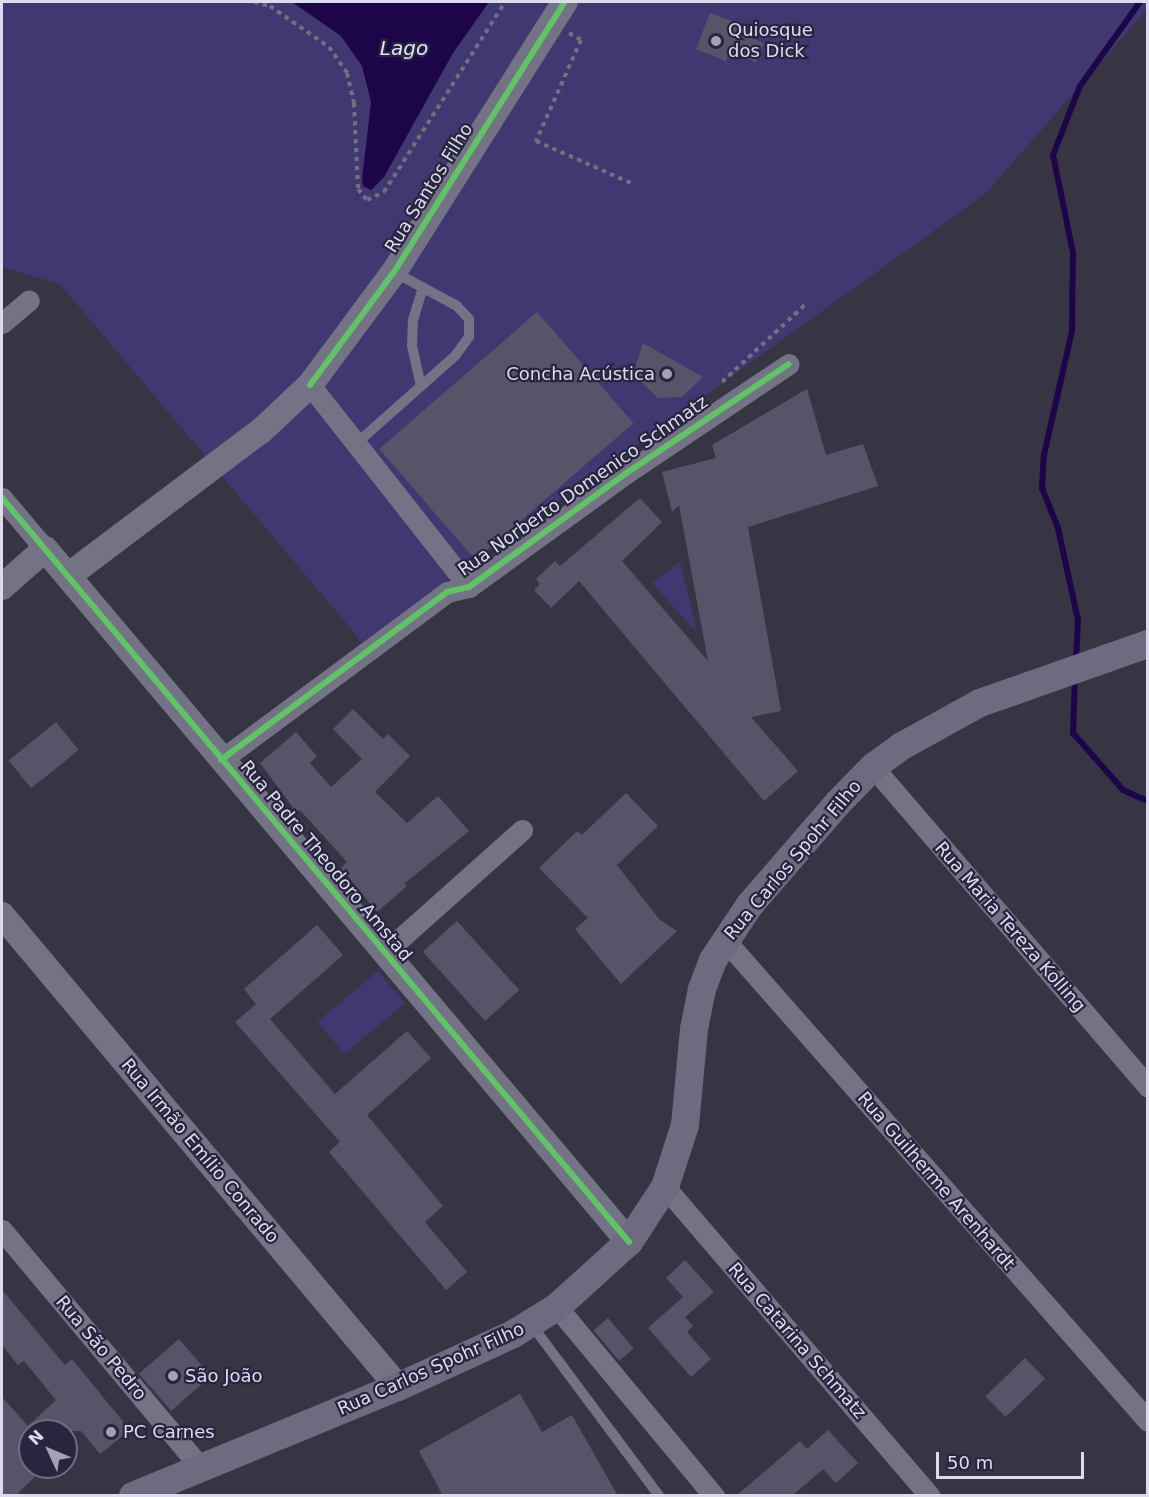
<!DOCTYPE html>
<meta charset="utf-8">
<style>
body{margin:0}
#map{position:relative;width:1149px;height:1497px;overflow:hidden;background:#373544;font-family:"DejaVu Sans",sans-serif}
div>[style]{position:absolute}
.green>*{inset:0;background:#413872;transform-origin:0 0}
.water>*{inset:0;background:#1d0549}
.stream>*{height:6px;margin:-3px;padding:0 3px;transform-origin:3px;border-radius:3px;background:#1d0549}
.building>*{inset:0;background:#575469;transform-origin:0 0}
.path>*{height:4px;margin-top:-2px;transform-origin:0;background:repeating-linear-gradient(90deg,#72707f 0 4.5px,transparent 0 9px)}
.service>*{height:10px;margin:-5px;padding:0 5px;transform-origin:5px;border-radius:5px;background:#747285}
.minor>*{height:21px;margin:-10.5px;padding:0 10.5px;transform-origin:10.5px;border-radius:10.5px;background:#747285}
.tertiary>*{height:26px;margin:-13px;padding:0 13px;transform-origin:13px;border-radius:13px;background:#747285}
.secondary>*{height:28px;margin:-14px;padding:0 14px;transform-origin:14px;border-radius:14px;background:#6e6b80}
.cycleway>*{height:6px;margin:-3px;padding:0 3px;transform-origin:3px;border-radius:3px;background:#61c268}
.dots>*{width:16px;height:16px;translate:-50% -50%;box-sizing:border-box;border:3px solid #28253f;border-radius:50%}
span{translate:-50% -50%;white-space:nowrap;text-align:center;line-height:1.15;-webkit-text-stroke:4.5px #28253f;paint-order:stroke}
.poi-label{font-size:18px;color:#dddcee}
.left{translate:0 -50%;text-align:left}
.right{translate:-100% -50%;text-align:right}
.street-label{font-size:18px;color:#dddcee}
.water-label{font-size:20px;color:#e3e1f8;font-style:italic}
.frame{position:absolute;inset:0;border:3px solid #dddcee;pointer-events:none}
.north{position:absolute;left:18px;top:1419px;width:60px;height:60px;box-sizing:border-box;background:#28253f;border:2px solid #706e85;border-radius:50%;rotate:314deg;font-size:16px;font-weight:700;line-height:24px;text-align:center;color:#dddcee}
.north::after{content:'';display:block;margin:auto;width:21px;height:27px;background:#a3a2b2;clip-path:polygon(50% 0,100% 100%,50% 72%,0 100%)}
.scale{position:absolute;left:936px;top:1452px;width:148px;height:27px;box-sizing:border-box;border:3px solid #dddcee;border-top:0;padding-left:8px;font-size:18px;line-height:21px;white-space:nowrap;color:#dddcee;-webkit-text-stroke:4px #28253f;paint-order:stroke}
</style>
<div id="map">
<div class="green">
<i style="clip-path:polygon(2px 2px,1147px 2px,1148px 8px,985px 194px,362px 642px,60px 284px,2px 267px)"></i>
<i style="clip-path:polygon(680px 562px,696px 626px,695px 631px,652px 583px)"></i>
<i style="left:378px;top:971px;width:42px;height:79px;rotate:50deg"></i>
</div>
<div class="water">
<i style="clip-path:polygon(292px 2px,489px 2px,453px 53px,384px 177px,371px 190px,363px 186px,362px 179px,371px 102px,362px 66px,341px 36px)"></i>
</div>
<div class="stream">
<i style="left:1076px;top:661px;width:41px;rotate:-87.2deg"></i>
<i style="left:1078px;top:620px;width:94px;rotate:-102.3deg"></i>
<i style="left:1058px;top:528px;width:43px;rotate:-111.8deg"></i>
<i style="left:1042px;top:488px;width:33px;rotate:-87deg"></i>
<i style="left:1044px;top:455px;width:127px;rotate:-77.3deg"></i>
<i style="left:1072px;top:331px;width:78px;rotate:-89.3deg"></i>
<i style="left:1073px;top:253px;width:100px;rotate:-101.5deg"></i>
<i style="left:1053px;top:155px;width:74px;rotate:-68.6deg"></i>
<i style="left:1080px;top:86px;width:103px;rotate:-54.5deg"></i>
<i style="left:1075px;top:677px;width:56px;rotate:92deg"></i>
<i style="left:1073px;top:733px;width:76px;rotate:48.7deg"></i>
<i style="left:1123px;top:790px;width:27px;rotate:24deg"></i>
</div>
<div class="building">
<i style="clip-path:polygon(710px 13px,740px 24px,736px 32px,764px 43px,756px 62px,729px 52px,726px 61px,696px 49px)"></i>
<i style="left:537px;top:312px;width:147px;height:209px;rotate:49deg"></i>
<i style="clip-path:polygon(643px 343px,703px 377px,682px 397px,658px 398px,638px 379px,636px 364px)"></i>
<i style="clip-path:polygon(807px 389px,826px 455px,863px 444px,878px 486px,748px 527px,781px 711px,751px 717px,798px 771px,764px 801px,579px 581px,551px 608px,534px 590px,540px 584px,536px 579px,555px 561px,560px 566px,640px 498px,662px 522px,622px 561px,708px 661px,679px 505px,672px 512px,662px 472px,716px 458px,712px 445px)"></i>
<i style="clip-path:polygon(353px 709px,383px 739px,388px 734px,410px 756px,375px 792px,407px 823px,438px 796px,469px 831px,404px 884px,407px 886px,377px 912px,341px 868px,347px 862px,300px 810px,297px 813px,260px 763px,296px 732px,317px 756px,310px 763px,331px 787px,362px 759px,333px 729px)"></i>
<i style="left:56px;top:722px;width:36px;height:61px;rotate:51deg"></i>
<i style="clip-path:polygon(626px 793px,658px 826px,617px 865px,659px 919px,677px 931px,621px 984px,575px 929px,588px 918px,539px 868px,577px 831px,582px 835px)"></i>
<i style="left:457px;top:921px;width:93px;height:46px;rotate:48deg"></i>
<i style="clip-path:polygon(317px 925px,343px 955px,270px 1019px,335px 1094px,407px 1031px,431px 1058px,367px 1115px,443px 1206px,425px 1222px,467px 1272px,446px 1290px,329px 1152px,340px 1142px,235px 1022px,256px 1004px,244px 989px)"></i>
<i style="clip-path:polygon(685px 1260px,714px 1292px,685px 1317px,693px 1326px,687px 1332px,711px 1359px,691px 1377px,648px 1328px,683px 1297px,666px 1278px)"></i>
<i style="clip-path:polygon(2px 1290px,65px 1365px,72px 1359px,130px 1430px,100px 1454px,81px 1431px,30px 1431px,30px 1467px,45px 1467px,15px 1496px,2px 1496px,2px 1397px,28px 1426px,56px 1400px,24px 1361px,18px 1365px,2px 1345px)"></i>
<i style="left:608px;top:1318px;width:40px;height:19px;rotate:50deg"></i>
<i style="left:179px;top:1339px;width:49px;height:53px;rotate:49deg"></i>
<i style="left:1025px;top:1358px;width:29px;height:55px;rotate:46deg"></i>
<i style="clip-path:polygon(520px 1394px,542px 1432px,572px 1415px,618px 1496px,443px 1496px,419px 1451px)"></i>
<i style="clip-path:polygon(828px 1430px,858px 1463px,836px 1483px,823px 1469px,792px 1496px,736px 1496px,800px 1441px,807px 1449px)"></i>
</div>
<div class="path">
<i style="left:254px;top:2px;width:16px;rotate:14deg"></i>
<i style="left:270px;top:6px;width:72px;rotate:34.8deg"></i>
<i style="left:329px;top:47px;width:32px;rotate:55deg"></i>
<i style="left:347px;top:73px;width:31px;rotate:77deg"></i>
<i style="left:354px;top:103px;width:86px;rotate:87.3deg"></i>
<i style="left:358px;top:189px;width:14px;rotate:51deg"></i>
<i style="left:367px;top:200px;width:19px;rotate:-25deg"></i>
<i style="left:384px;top:192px;width:225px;rotate:-57.5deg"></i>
<i style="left:569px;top:33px;width:14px;rotate:30deg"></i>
<i style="left:581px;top:40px;width:111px;rotate:114deg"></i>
<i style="left:536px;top:141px;width:106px;rotate:23.9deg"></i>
<i style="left:722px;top:382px;width:113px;rotate:-42.9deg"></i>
</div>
<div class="service">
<i style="left:421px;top:386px;width:41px;rotate:-102.7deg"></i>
<i style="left:412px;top:346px;width:26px;rotate:-88deg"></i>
<i style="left:413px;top:320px;width:34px;rotate:-73deg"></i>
<i style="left:358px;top:442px;width:130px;rotate:-41.6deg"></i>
<i style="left:455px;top:356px;width:24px;rotate:-54deg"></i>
<i style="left:469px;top:337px;width:18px;rotate:-90deg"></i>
<i style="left:469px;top:319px;width:18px;rotate:-133deg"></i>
<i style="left:457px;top:306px;width:72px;rotate:-151.6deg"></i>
<i style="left:531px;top:1324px;width:214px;rotate:53.3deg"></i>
</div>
<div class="minor">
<i style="left:2px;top:323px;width:35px;rotate:-40deg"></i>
<i style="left:310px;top:385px;width:257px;rotate:51.8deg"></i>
<i style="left:2px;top:498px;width:67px;rotate:49.9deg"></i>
<i style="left:221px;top:760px;width:282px;rotate:-36.6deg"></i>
<i style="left:447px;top:592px;width:23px;rotate:-13deg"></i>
<i style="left:469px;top:587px;width:193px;rotate:-35.9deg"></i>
<i style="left:625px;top:474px;width:197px;rotate:-33.9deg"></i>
<i style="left:873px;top:767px;width:422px;rotate:49.3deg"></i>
<i style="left:724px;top:939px;width:642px;rotate:48.66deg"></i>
<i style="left:384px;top:953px;width:185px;rotate:-41.7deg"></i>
<i style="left:665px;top:1187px;width:407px;rotate:49.4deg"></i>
<i style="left:2px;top:1230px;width:309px;rotate:50.1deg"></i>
<i style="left:557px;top:1307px;width:246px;rotate:50.3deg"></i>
</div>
<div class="tertiary">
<i style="left:68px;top:576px;width:243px;rotate:-37deg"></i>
<i style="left:262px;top:430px;width:66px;rotate:-43.2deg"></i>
<i style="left:310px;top:385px;width:141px;rotate:-53.4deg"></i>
<i style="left:394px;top:272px;width:320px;rotate:-57.7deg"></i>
<i style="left:2px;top:587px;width:57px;rotate:-41.5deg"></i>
<i style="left:45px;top:549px;width:906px;rotate:49.88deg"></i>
<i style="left:2px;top:915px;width:616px;rotate:50deg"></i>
</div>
<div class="secondary">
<i style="left:133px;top:1496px;width:287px;rotate:-22.4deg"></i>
<i style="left:398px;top:1387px;width:127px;rotate:-24.7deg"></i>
<i style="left:513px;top:1334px;width:52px;rotate:-31.5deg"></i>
<i style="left:557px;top:1307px;width:97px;rotate:-42.1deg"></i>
<i style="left:629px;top:1242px;width:66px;rotate:-56.8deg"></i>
<i style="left:665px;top:1187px;width:65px;rotate:-72.1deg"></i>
<i style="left:685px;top:1125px;width:96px;rotate:-84.6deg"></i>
<i style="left:694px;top:1029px;width:41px;rotate:-78.7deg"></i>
<i style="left:702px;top:989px;width:31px;rotate:-69deg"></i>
<i style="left:713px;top:960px;width:65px;rotate:-56.3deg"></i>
<i style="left:749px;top:906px;width:135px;rotate:-49.2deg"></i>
<i style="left:837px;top:804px;width:52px;rotate:-45.8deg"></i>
<i style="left:873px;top:767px;width:36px;rotate:-36deg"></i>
<i style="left:902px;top:746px;width:89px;rotate:-28.9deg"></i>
<i style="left:980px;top:703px;width:178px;rotate:-19.4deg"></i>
</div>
<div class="cycleway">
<i style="left:310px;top:385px;width:141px;rotate:-53.4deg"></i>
<i style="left:394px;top:272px;width:320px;rotate:-57.7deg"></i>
<i style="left:2px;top:498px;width:973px;rotate:49.88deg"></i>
<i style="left:221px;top:760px;width:282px;rotate:-36.6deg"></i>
<i style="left:447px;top:592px;width:23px;rotate:-13deg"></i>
<i style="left:469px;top:587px;width:193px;rotate:-35.9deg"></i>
<i style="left:625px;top:474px;width:197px;rotate:-33.9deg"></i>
</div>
<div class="dots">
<i style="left:716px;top:41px;background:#a3a2b2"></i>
<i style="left:667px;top:374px;background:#a3a2b2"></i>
<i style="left:173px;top:1376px;background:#a3a2b2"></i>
<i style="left:111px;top:1432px;background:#a3a2b2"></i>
</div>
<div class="poi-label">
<span class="left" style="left:728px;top:41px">Quiosque<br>dos Dick</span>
<span class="right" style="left:655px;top:374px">Concha Acústica</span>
<span class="left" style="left:185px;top:1376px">São João</span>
<span class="left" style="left:123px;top:1432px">PC Carnes</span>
</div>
<div class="street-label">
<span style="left:429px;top:188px;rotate:-58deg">Rua Santos Filho</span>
<span style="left:583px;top:486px;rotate:-35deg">Rua Norberto Domenico Schmatz</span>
<span style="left:793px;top:860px;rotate:-50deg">Rua Carlos Spohr Filho</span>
<span style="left:326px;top:861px;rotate:50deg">Rua Padre Theodoro Amstad</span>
<span style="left:1010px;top:927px;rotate:49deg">Rua Maria Tereza Kolling</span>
<span style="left:200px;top:1151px;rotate:50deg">Rua Irmão Emílio Conrado</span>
<span style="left:936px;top:1181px;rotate:49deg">Rua Guilherme Arenhardt</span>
<span style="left:797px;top:1341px;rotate:49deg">Rua Catarina Schmatz</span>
<span style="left:101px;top:1348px;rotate:50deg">Rua São Pedro</span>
<span style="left:431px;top:1369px;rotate:-24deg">Rua Carlos Spohr Filho</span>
</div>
<div class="water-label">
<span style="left:404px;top:48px">Lago</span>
</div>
<div class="frame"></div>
<div class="north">N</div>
<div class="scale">50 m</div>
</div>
